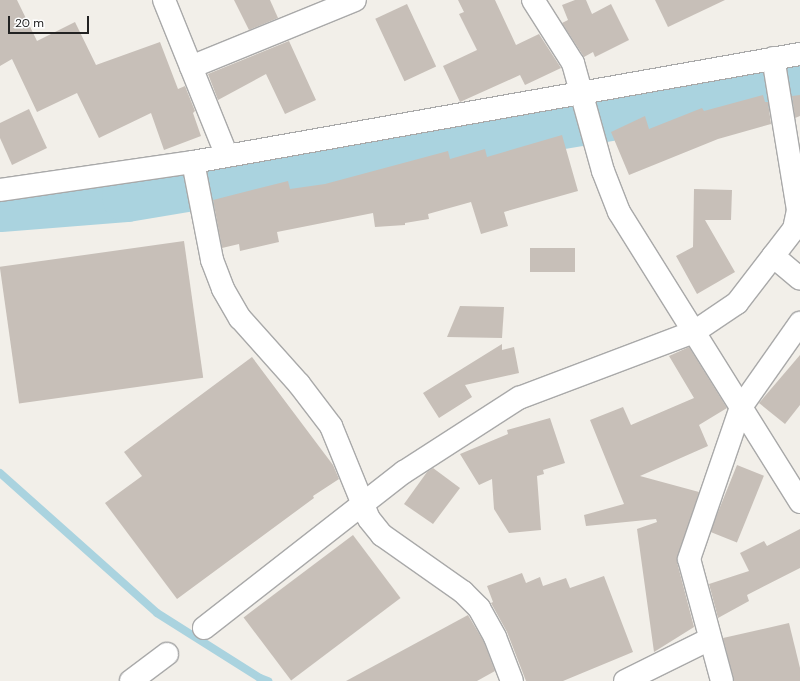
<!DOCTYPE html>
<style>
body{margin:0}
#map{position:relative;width:800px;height:681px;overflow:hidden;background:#f2efe9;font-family:"DM Sans",sans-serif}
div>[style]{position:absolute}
.stream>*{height:8px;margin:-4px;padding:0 4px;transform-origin:4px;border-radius:4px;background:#aad3df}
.river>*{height:49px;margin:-24.5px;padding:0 24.5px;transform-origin:24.5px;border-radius:24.5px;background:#aad3df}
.building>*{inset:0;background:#c7bfb8;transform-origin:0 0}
.roads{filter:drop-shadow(1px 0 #a9a9a9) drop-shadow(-1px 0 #a9a9a9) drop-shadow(0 1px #a9a9a9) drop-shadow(0 -1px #a9a9a9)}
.minor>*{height:22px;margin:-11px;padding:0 11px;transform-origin:11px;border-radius:11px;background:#fff}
span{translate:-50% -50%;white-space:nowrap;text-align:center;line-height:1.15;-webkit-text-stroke:3px #fff;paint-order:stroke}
.scale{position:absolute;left:8px;top:16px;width:81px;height:18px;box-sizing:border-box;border:2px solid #222;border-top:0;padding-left:5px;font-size:12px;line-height:14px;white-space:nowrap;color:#222;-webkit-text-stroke:3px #fff;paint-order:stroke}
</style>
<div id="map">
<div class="stream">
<i style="left:0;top:473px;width:210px;rotate:41.7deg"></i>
<i style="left:157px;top:613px;width:122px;rotate:32.3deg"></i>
<i style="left:260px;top:678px;width:9px;rotate:21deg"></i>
</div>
<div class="river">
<i style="left:0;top:207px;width:126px;rotate:-4.5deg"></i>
<i style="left:126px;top:197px;width:489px;rotate:-9.5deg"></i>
<i style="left:608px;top:116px;width:196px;rotate:-10.9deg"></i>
</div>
<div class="building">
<i style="clip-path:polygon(0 0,17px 0,37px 41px,75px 22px,96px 65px,160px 42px,178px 89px,185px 86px,195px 111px,193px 113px,201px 136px,164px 150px,151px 113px,99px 138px,77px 93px,37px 112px,12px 59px,0 66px)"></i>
<i style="clip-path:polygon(234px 0,270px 0,278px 18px,249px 30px)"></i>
<i style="clip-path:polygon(458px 0,495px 0,516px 45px,539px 34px,561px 68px,525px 85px,520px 75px,460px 102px,443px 66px,477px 50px,459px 14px,464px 12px)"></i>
<i style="clip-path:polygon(575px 0,586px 0,592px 14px,611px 4px,629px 40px,595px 57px,593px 52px,584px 57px,562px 23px,568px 20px,562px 5px)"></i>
<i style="clip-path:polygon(655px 0,725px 0,668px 27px)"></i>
<i style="left:407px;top:4px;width:69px;height:35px;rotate:65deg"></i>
<i style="clip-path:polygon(289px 41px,316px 100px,285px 114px,266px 74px,218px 100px,208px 74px)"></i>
<i style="clip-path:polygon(763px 95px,765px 102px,768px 102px,771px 124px,718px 139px,629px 175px,611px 132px,645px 116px,649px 129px,702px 108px,704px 111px)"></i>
<i style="clip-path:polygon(800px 95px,800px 116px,795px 118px,792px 96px)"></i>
<i style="clip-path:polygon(29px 109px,47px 148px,12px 165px,0 138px,0 123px)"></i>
<i style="clip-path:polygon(562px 135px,578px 191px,504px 212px,508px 226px,481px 234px,471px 202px,428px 214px,429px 219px,405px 223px,405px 225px,375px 227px,373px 213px,277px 232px,279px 242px,240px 251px,239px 244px,222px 248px,213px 200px,288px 181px,290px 189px,325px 184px,448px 151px,450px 159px,485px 149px,487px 157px)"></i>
<i style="clip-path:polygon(694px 189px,732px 190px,731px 220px,705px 220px,735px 272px,697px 294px,676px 256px,693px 247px)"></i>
<i style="left:184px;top:241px;width:138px;height:186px;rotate:82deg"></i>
<i style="left:530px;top:248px;width:45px;height:24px"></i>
<i style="clip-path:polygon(460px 306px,504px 307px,502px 338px,447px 337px)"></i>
<i style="clip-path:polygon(502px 344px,502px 350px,514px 347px,519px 373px,465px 385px,472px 397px,439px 418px,423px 393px)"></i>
<i style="clip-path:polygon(689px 347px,727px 408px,699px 425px,708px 446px,640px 476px,699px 492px,677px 562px,694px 627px,654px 652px,637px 529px,657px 522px,656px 519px,586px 526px,584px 515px,624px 504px,590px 420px,623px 407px,631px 425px,694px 398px,669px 356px)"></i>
<i style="clip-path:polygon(800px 355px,800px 405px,785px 424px,759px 403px)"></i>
<i style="clip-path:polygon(252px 357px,333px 465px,339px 479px,313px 496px,314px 498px,177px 599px,105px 503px,142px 476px,124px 452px)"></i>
<i style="clip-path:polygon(550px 418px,565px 463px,543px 470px,544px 474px,537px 476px,541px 530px,509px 533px,494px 509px,492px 479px,479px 485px,460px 454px,508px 434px,507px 430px)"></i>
<i style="left:737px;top:465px;width:29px;height:72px;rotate:22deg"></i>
<i style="clip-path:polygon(433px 468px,460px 488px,433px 524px,404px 504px,427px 472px)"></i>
<i style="clip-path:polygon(800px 529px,800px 568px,747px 595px,749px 601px,718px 618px,709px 584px,749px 571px,740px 553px,764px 541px,767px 546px)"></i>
<i style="left:353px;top:535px;width:79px;height:137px;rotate:53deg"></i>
<i style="clip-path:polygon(522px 573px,526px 583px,540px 577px,543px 586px,566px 578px,570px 588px,604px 576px,633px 652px,563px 681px,526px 681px,507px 632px,491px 603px,493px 602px,487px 586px)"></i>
<i style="clip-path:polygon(468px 615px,484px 642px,495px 671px,477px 681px,346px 681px)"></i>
<i style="clip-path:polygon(789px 623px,800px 668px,800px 681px,734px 681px,723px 638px)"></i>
</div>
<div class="roads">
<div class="minor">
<i style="left:164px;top:0;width:168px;rotate:68deg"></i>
<i style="left:533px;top:0;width:75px;rotate:57.6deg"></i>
<i style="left:573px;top:63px;width:112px;rotate:74.5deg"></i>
<i style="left:603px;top:171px;width:44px;rotate:68.7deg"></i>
<i style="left:619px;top:212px;width:342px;rotate:58deg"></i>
<i style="left:191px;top:67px;width:177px;rotate:-22.2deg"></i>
<i style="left:193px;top:162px;width:100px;rotate:79deg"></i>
<i style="left:212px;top:260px;width:31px;rotate:69deg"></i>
<i style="left:223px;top:289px;width:34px;rotate:60deg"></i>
<i style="left:240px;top:318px;width:89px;rotate:48.2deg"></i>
<i style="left:299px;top:384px;width:53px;rotate:52.7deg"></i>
<i style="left:331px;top:426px;width:100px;rotate:67.8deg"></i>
<i style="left:369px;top:519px;width:21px;rotate:51deg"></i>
<i style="left:382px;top:535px;width:99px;rotate:35.1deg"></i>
<i style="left:463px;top:592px;width:23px;rotate:45deg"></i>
<i style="left:479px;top:608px;width:33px;rotate:61deg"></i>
<i style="left:495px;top:637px;width:47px;rotate:68.9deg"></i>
<i style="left:0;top:190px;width:195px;rotate:-8.3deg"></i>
<i style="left:193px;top:162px;width:617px;rotate:-10.09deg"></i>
<i style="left:773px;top:256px;width:35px;rotate:40deg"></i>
<i style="left:204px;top:628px;width:254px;rotate:-38deg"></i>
<i style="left:404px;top:472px;width:137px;rotate:-32.8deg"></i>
<i style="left:519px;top:398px;width:187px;rotate:-20.7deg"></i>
<i style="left:694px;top:332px;width:52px;rotate:-34deg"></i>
<i style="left:737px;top:303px;width:93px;rotate:-52.4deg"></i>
<i style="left:794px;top:229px;width:19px;rotate:-78deg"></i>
<i style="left:798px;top:210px;width:154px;rotate:-99.3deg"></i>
<i style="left:131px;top:681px;width:45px;rotate:-36.9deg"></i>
<i style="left:625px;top:681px;width:95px;rotate:-26.3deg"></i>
<i style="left:722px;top:681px;width:126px;rotate:-105.1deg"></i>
<i style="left:689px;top:559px;width:161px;rotate:-71.1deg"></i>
<i style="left:741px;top:407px;width:103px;rotate:-54.9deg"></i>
</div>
</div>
<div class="scale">20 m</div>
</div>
